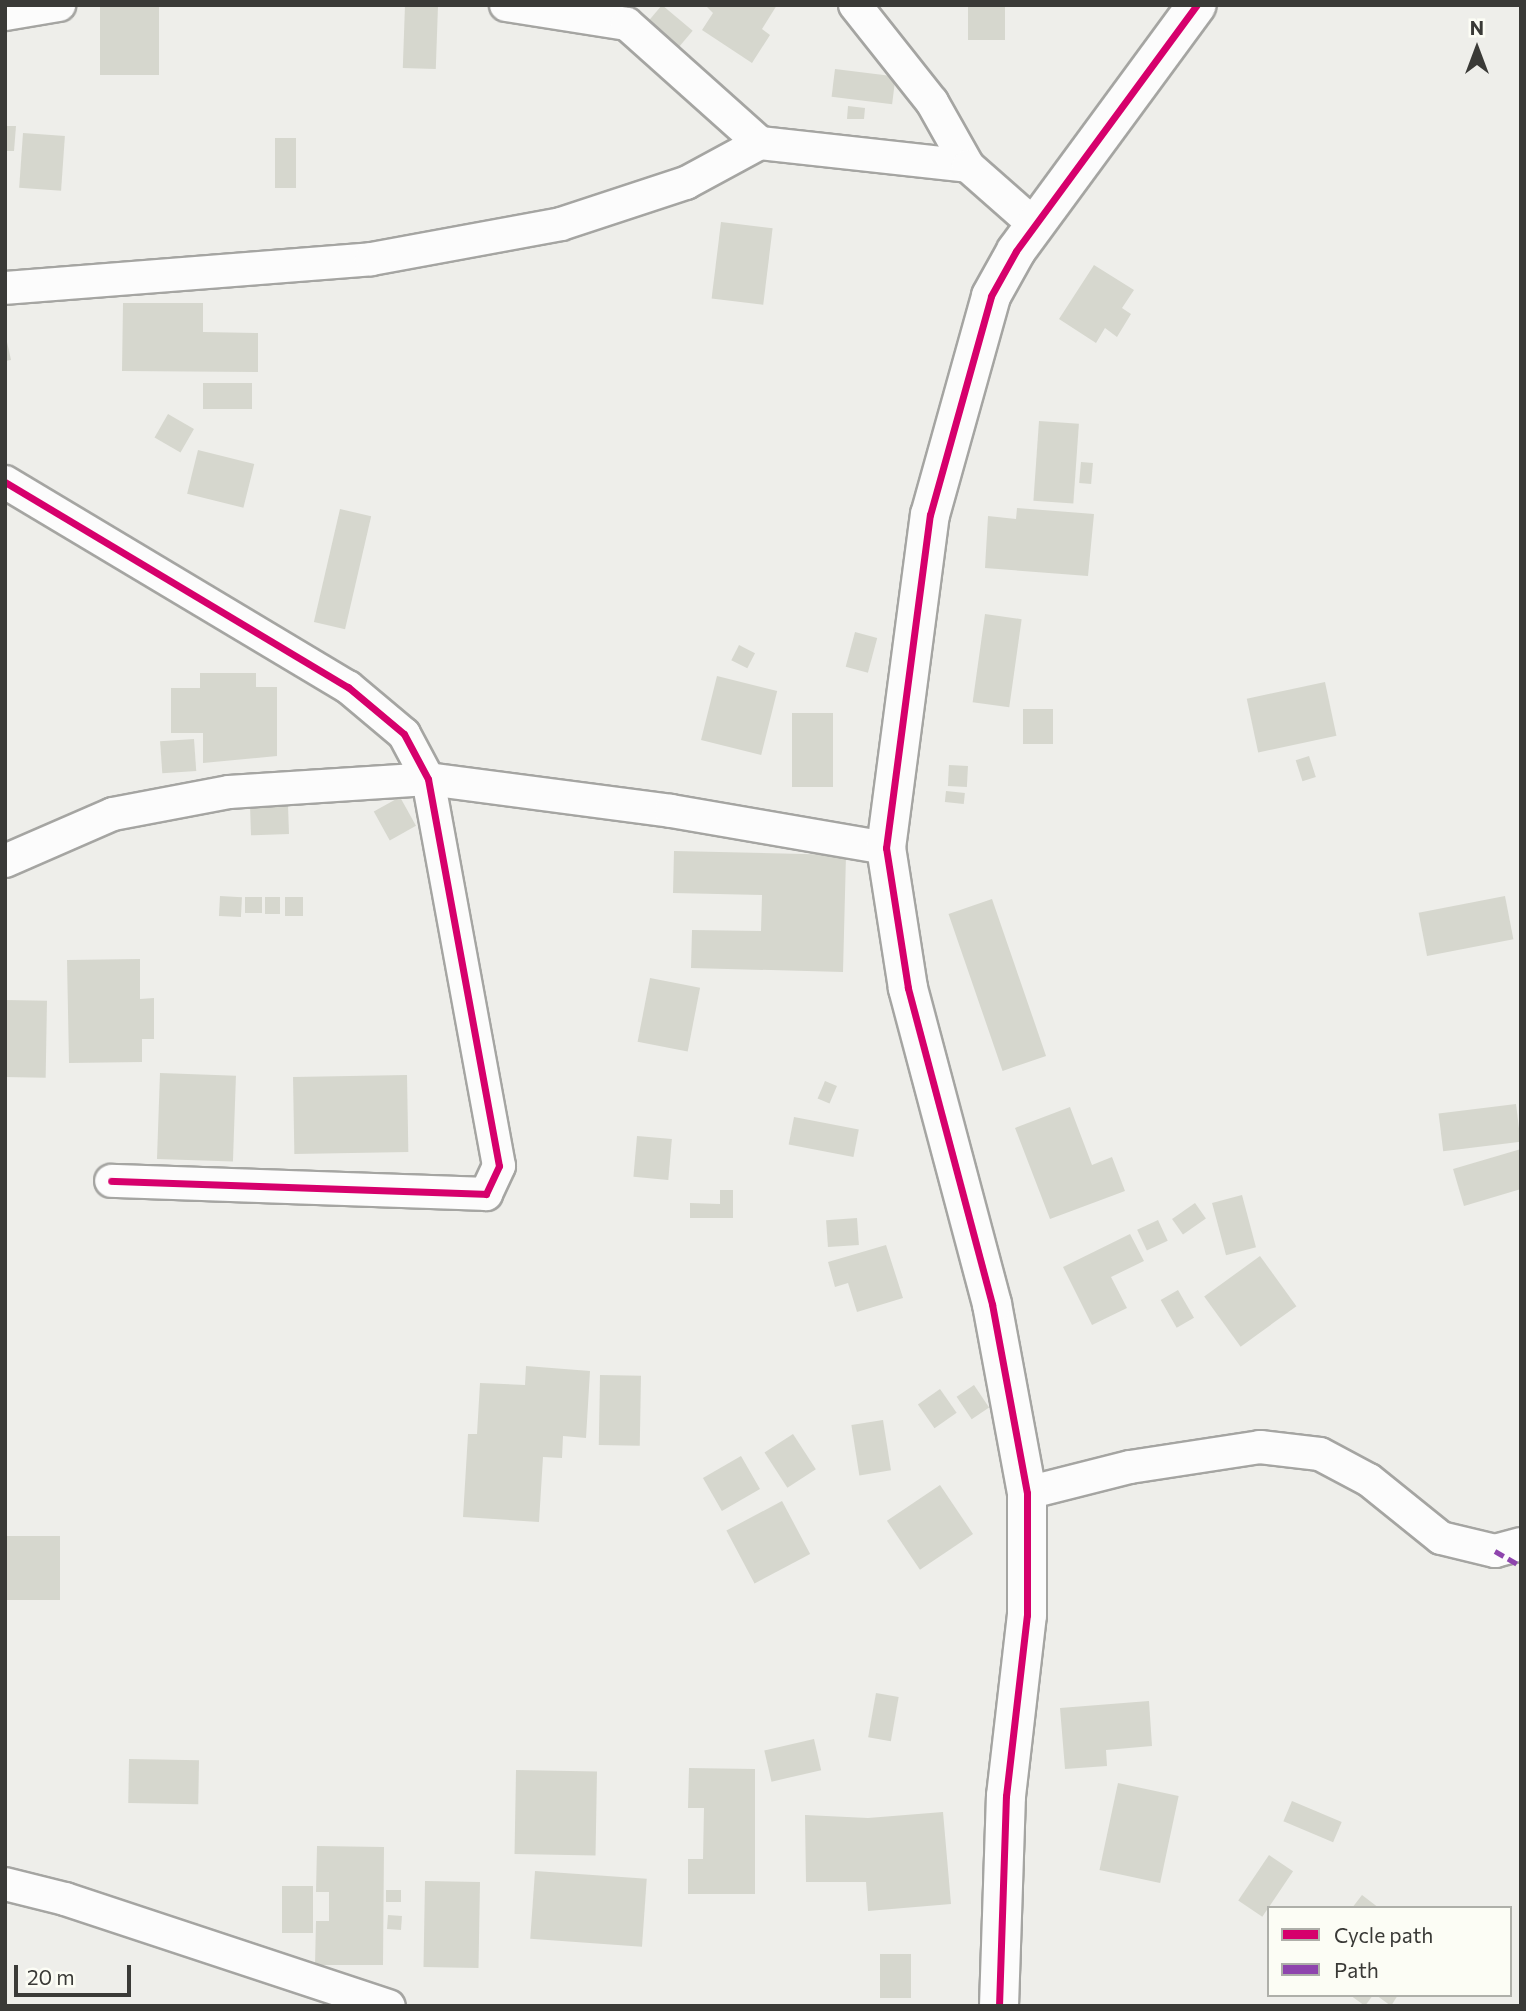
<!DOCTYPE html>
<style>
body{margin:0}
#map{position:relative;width:1526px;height:2011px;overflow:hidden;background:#eeeeea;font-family:Commissioner,sans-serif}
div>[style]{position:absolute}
.building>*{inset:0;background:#d6d7ce;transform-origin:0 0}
.roads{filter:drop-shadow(2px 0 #a5a5a2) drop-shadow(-2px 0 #a5a5a2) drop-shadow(0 2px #a5a5a2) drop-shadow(0 -2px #a5a5a2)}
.street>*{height:32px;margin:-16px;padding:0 16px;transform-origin:16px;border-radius:16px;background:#fcfcfc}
.secondary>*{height:38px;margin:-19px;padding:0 19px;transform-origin:19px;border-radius:19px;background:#fcfcfc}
.quiet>*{height:5px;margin-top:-2.5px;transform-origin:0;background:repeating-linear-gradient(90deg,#8e44ad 0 10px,transparent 0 15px)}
.cycleway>*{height:7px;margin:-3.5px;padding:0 3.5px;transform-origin:3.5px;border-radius:3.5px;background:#d6006c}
span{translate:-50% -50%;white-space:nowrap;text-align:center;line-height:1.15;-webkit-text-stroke:5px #fcfdf5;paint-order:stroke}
.frame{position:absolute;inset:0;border:7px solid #3a3a37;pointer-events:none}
.legend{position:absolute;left:1267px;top:1906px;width:245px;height:91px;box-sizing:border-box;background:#fcfdf5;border:2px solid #aeafa9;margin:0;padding:9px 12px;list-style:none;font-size:21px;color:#3a3a37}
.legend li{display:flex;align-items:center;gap:14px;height:35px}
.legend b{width:35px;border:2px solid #aeafa9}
.north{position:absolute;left:1442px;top:14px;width:70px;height:70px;-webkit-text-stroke:5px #fcfdf5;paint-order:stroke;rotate:0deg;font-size:19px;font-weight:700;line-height:28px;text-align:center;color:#3a3a37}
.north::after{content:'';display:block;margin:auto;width:24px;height:32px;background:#3a3a37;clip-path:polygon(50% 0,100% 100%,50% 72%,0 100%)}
.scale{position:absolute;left:14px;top:1965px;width:117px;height:32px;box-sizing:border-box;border:4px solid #3a3a37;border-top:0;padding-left:9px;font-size:21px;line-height:24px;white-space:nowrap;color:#3a3a37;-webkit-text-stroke:5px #fcfdf5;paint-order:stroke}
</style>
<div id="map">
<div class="building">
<i style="left:100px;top:5px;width:59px;height:70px"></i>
<i style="left:405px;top:5px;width:33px;height:63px;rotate:2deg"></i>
<i style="left:662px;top:5px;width:40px;height:21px;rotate:40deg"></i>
<i style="clip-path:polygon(705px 5px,777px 5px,762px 29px,770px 35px,752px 63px,702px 30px,713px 13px)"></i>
<i style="left:968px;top:5px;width:37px;height:35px"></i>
<i style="left:835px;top:69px;width:61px;height:28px;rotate:7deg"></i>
<i style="clip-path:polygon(848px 106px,865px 108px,864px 119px,847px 119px)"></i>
<i style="clip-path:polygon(5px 126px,16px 126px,14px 151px,5px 151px)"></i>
<i style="left:23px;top:133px;width:42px;height:55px;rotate:4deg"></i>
<i style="left:275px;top:138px;width:21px;height:50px"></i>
<i style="left:721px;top:222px;width:52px;height:77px;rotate:7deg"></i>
<i style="clip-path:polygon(1094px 265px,1134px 290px,1122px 308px,1131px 314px,1117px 337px,1105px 328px,1096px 343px,1059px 319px)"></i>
<i style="clip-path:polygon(123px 303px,203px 303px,203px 332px,258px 333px,258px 372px,122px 371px)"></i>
<i style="clip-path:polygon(5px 333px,11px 360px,5px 361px)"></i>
<i style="left:203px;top:383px;width:49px;height:26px"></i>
<i style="left:168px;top:414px;width:30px;height:27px;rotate:30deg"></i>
<i style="left:1039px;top:421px;width:40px;height:80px;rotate:4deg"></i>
<i style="left:198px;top:450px;width:58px;height:45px;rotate:14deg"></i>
<i style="left:1081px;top:462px;width:12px;height:21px;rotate:5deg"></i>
<i style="clip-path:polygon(1017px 508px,1094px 514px,1088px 576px,985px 568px,988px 516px,1016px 519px)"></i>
<i style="left:340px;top:509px;width:32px;height:116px;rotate:13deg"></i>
<i style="left:985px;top:614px;width:37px;height:89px;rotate:8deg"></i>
<i style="left:855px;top:632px;width:23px;height:36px;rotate:15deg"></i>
<i style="left:739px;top:645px;width:18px;height:17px;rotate:27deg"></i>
<i style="clip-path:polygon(200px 673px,256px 673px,256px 687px,277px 687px,277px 756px,203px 763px,203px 733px,171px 733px,171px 688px,200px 688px)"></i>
<i style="left:717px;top:676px;width:62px;height:66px;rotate:14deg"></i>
<i style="left:1325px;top:682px;width:55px;height:80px;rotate:78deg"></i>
<i style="left:1023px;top:709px;width:30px;height:35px"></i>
<i style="left:792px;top:713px;width:41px;height:74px"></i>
<i style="left:194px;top:739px;width:32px;height:34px;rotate:86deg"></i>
<i style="left:1309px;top:756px;width:22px;height:14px;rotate:72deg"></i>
<i style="left:949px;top:765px;width:19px;height:21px;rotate:3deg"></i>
<i style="left:946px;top:791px;width:19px;height:11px;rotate:6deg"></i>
<i style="left:400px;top:797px;width:33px;height:30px;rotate:61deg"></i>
<i style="left:288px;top:805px;width:29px;height:38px;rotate:88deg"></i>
<i style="clip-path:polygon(674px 851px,846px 855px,843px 972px,691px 968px,692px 930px,761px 931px,762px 895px,673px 893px)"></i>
<i style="left:220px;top:896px;width:22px;height:20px;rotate:3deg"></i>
<i style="left:1505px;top:896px;width:44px;height:88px;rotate:79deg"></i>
<i style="left:245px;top:897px;width:17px;height:16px"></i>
<i style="left:265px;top:897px;width:15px;height:17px"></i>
<i style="left:285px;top:897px;width:18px;height:19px"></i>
<i style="left:992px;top:899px;width:166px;height:46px;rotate:71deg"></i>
<i style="clip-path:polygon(140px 959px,140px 999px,154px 998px,154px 1039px,142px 1039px,142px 1062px,69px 1063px,67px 960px)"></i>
<i style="left:650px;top:978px;width:51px;height:65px;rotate:11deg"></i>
<i style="left:5px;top:1000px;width:42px;height:77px;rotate:1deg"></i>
<i style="left:160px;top:1073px;width:76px;height:86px;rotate:2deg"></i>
<i style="left:407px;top:1075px;width:77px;height:114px;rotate:89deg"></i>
<i style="left:825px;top:1081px;width:13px;height:19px;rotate:23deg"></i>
<i style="left:1516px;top:1104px;width:38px;height:78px;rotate:83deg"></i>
<i style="clip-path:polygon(1070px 1107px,1092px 1165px,1112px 1157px,1125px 1191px,1050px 1219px,1015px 1128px)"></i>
<i style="left:794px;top:1117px;width:66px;height:28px;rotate:11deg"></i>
<i style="left:637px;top:1136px;width:35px;height:41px;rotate:5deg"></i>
<i style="clip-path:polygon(1521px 1149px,1521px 1189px,1464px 1206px,1453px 1169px)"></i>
<i style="clip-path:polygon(720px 1190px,733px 1190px,733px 1218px,690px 1218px,690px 1203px,720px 1204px)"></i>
<i style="left:1242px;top:1195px;width:54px;height:31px;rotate:75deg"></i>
<i style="left:1195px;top:1203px;width:19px;height:28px;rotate:55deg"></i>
<i style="left:857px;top:1218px;width:27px;height:31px;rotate:86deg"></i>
<i style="left:1158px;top:1220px;width:23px;height:23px;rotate:65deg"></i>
<i style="clip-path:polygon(1130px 1234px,1144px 1261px,1111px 1277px,1127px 1308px,1092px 1325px,1063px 1267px)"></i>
<i style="clip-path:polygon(886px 1245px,903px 1298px,857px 1312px,848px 1283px,835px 1287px,828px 1262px)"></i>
<i style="left:1260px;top:1256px;width:62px;height:69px;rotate:54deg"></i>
<i style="left:1178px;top:1290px;width:32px;height:20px;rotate:60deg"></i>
<i style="clip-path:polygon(526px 1366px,590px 1371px,586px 1438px,563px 1436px,562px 1458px,543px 1457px,539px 1522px,463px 1517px,468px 1434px,477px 1434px,480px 1383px,525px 1385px)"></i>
<i style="left:600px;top:1375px;width:41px;height:70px;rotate:1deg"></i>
<i style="left:974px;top:1385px;width:27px;height:21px;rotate:56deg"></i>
<i style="left:940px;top:1389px;width:29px;height:27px;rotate:55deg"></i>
<i style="left:883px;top:1420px;width:51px;height:32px;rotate:81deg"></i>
<i style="left:793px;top:1434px;width:42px;height:34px;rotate:57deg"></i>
<i style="left:741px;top:1456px;width:38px;height:44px;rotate:60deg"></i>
<i style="left:940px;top:1485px;width:59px;height:64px;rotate:56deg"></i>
<i style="left:782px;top:1501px;width:60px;height:63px;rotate:62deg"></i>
<i style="left:5px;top:1536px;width:55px;height:64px"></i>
<i style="left:876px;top:1693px;width:23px;height:45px;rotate:10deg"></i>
<i style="clip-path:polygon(1149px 1701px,1152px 1746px,1106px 1750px,1107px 1766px,1065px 1769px,1060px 1708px)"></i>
<i style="left:814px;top:1739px;width:32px;height:51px;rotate:77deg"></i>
<i style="left:129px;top:1759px;width:70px;height:44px;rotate:1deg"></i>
<i style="clip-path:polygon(689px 1768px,755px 1769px,755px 1894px,688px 1894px,688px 1859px,703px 1859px,704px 1808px,688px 1808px)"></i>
<i style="left:516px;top:1770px;width:81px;height:84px;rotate:1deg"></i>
<i style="left:1118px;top:1783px;width:62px;height:89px;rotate:12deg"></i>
<i style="left:1292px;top:1801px;width:54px;height:22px;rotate:23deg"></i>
<i style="clip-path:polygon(943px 1812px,951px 1904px,868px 1911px,866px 1882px,806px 1882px,805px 1815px,868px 1818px)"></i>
<i style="clip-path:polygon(317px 1846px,384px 1847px,383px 1965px,315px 1965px,316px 1921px,329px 1921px,329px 1892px,316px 1892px)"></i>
<i style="left:1269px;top:1855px;width:29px;height:55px;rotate:34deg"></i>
<i style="left:535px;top:1871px;width:112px;height:68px;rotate:4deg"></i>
<i style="left:425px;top:1881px;width:55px;height:86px;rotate:1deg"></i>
<i style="left:282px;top:1886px;width:31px;height:47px"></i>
<i style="left:386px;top:1890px;width:15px;height:12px"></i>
<i style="clip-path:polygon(1362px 1895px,1379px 1908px,1352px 1908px)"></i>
<i style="left:388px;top:1915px;width:14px;height:14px;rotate:4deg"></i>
<i style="left:880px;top:1954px;width:31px;height:44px"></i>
<i style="clip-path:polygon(1350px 1995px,1373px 1995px,1365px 2006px)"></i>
<i style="clip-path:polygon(1376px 1995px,1398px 1995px,1391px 2006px)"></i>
</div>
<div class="roads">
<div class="street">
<i style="left:506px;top:5px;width:122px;rotate:8.9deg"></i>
<i style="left:627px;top:24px;width:178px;rotate:41.8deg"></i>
<i style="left:760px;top:143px;width:209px;rotate:6.3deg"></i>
<i style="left:855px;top:5px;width:124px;rotate:51.6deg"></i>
<i style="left:932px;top:102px;width:73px;rotate:60.6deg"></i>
<i style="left:968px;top:166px;width:89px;rotate:41.4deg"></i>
<i style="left:5px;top:14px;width:55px;rotate:-9.5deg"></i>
<i style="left:5px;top:288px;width:367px;rotate:-4.5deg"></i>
<i style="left:371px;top:259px;width:193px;rotate:-10.4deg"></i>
<i style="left:561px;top:224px;width:132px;rotate:-18.2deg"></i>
<i style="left:686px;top:183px;width:84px;rotate:-28.4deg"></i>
<i style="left:5px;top:482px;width:400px;rotate:30.9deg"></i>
<i style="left:348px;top:687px;width:73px;rotate:40deg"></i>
<i style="left:404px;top:734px;width:51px;rotate:61.9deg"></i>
<i style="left:428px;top:779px;width:393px;rotate:79.6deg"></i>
<i style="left:499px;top:1166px;width:31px;rotate:115deg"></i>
<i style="left:486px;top:1194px;width:375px;rotate:-178deg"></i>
<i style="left:5px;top:861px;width:118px;rotate:-23.5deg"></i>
<i style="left:113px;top:814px;width:118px;rotate:-10.7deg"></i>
<i style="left:229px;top:792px;width:199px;rotate:-3.7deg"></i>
<i style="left:428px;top:779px;width:245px;rotate:7.5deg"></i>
<i style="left:671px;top:811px;width:218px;rotate:9.8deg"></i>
<i style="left:1027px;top:1493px;width:106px;rotate:-14.2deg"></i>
<i style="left:1130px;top:1467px;width:132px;rotate:-8.7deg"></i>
<i style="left:1260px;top:1447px;width:60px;rotate:6.7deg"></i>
<i style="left:1320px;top:1454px;width:55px;rotate:28deg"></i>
<i style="left:1369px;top:1480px;width:92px;rotate:38.9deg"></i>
<i style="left:1441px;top:1538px;width:56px;rotate:13.5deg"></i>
<i style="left:1495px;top:1551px;width:27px;rotate:-15deg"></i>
<i style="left:5px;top:1884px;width:62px;rotate:14deg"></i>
<i style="left:65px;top:1899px;width:341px;rotate:18.3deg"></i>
</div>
<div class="secondary">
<i style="left:999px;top:2006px;width:210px;rotate:-88.1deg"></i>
<i style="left:1006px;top:1796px;width:182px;rotate:-83.4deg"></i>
<i style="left:1027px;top:1615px;width:122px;rotate:-90deg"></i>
<i style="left:1027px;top:1493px;width:192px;rotate:-100.5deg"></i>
<i style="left:992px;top:1304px;width:327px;rotate:-104.9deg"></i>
<i style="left:908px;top:988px;width:142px;rotate:-98.9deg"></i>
<i style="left:886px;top:848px;width:336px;rotate:-82.5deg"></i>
<i style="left:930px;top:515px;width:227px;rotate:-74.4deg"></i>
<i style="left:991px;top:296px;width:51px;rotate:-60.9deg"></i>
<i style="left:1016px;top:251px;width:305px;rotate:-53.7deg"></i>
</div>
</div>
<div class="quiet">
<i style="left:1495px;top:1551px;width:30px;rotate:30deg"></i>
</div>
<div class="cycleway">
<i style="left:5px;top:482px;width:400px;rotate:30.9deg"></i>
<i style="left:348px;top:687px;width:73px;rotate:40deg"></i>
<i style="left:404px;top:734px;width:51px;rotate:61.9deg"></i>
<i style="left:428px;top:779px;width:393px;rotate:79.6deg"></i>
<i style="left:499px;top:1166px;width:31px;rotate:115deg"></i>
<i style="left:486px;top:1194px;width:375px;rotate:-178deg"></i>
<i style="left:999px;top:2006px;width:210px;rotate:-88.1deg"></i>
<i style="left:1006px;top:1796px;width:182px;rotate:-83.4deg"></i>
<i style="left:1027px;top:1615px;width:122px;rotate:-90deg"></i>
<i style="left:1027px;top:1493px;width:192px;rotate:-100.5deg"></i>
<i style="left:992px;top:1304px;width:327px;rotate:-104.9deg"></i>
<i style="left:908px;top:988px;width:142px;rotate:-98.9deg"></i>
<i style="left:886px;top:848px;width:336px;rotate:-82.5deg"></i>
<i style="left:930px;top:515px;width:227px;rotate:-74.4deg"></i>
<i style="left:991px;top:296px;width:51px;rotate:-60.9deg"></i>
<i style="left:1016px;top:251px;width:305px;rotate:-53.7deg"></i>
</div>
<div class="frame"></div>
<ul class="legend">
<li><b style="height:9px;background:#d6006c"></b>Cycle path</li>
<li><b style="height:9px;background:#8e44ad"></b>Path</li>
</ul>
<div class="north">N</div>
<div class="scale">20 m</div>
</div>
